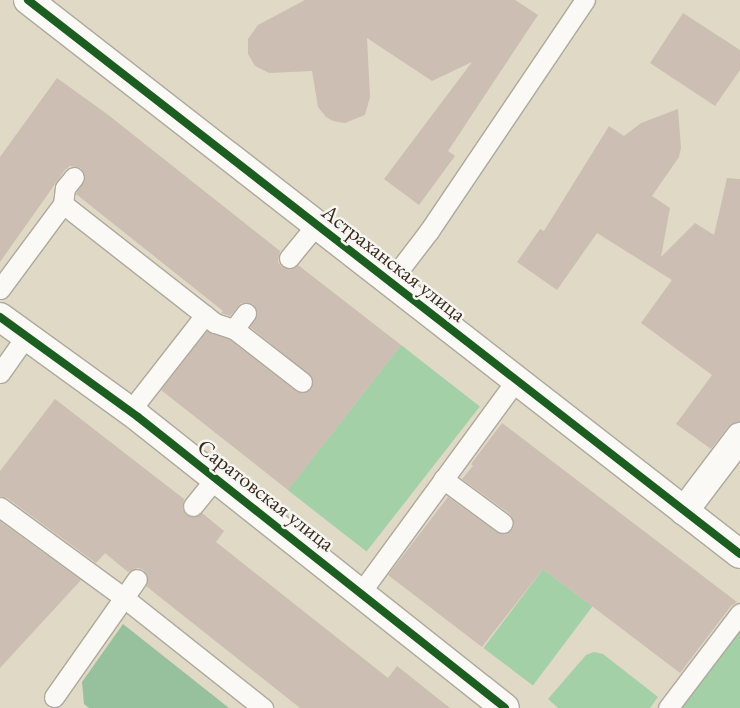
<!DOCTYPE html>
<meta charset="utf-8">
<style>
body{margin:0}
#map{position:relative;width:740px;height:708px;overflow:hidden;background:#e0d9c6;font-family:"EB Garamond",serif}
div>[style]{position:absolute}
.green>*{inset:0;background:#a3d0a7;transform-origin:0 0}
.forest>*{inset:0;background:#97c09c}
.building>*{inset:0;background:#ccbeb3}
.roads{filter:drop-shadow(1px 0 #aea99c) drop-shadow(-1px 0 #aea99c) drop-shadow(0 1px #aea99c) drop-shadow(0 -1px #aea99c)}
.service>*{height:19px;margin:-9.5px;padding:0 9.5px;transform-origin:9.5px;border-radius:9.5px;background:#faf9f6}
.minor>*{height:28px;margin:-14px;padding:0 14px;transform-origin:14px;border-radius:14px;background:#faf9f6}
.cycleway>*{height:8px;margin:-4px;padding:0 4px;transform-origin:4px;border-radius:4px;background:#1b5e20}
span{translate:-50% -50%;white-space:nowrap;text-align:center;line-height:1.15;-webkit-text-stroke:5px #f6f6f2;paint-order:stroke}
.street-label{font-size:22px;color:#3b2a1e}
</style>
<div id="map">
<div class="green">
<i style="left:401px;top:345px;width:100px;height:184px;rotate:38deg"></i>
<i style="left:543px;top:569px;width:62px;height:99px;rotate:37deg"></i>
<i style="clip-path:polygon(740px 628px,740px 708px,679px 708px)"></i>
<i style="clip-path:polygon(594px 652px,603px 654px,658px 697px,650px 708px,558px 708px,548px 699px,586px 655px)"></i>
</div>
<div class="forest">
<i style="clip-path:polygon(123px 624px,229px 708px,89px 708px,84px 704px,82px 682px)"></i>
</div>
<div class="building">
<i style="clip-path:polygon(305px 0,515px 0,538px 15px,448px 151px,455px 156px,419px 205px,384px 179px,472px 62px,432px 81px,367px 38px,370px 97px,365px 115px,345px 123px,333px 121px,326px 117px,318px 107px,312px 71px,269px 73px,255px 66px,248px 54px,248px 39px,258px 25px)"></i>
<i style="clip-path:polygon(683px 13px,740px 50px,740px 70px,715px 106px,650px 63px)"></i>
<i style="clip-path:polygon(57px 78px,107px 114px,280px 251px,278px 262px,282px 267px,292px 269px,298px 265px,401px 345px,288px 490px,161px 390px,207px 331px,229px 339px,296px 391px,301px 393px,311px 389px,312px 377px,250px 327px,257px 315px,253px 304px,241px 303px,230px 316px,221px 313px,223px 311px,76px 194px,85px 179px,81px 168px,70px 166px,65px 170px,0 262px,0 157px)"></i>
<i style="clip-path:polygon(678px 109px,681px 148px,679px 157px,652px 196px,670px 208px,661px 257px,695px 223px,714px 235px,727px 178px,740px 179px,740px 422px,728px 427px,711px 449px,676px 424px,712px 375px,641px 323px,672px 280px,597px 233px,557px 290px,517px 262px,540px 229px,544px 231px,609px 126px,624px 136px,641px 123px)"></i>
<i style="clip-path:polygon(55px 399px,184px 499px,182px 509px,186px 515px,196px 517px,202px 513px,224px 531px,216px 542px,388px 678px,397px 666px,450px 708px,300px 708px,146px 586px,148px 580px,144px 570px,138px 568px,128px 572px,105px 553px,96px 563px,7px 498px,0 496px,0 471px)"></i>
<i style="clip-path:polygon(502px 423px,737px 602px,731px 606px,680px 673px,543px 569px,482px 647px,388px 575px,448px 497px,497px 532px,507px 533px,512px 530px,514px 524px,510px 514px,462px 479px,473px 466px,471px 464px)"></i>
<i style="clip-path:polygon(0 521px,81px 580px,0 668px)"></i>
</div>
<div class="roads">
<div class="service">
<i style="left:63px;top:204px;width:193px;rotate:38.1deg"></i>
<i style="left:215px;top:323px;width:20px;rotate:18deg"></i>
<i style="left:234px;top:329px;width:86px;rotate:37.9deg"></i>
<i style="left:289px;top:258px;width:43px;rotate:-50.7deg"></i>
<i style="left:390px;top:282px;width:64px;rotate:-52.6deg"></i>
<i style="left:429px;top:231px;width:279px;rotate:-56deg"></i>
<i style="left:0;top:289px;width:106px;rotate:-53.5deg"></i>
<i style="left:63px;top:204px;width:16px;rotate:-83deg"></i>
<i style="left:65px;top:188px;width:14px;rotate:-51deg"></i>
<i style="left:234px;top:329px;width:20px;rotate:-53deg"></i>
<i style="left:0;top:373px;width:45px;rotate:-54.9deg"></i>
<i style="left:130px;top:411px;width:122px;rotate:-52deg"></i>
<i style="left:443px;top:479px;width:74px;rotate:36.3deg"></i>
<i style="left:193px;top:506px;width:36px;rotate:-51deg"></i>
<i style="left:0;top:507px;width:152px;rotate:36.2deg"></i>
<i style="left:123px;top:597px;width:179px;rotate:38.4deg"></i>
<i style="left:361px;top:592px;width:263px;rotate:-53.8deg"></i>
<i style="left:54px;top:697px;width:144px;rotate:-54.9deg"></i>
<i style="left:668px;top:708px;width:119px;rotate:-52.8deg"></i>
</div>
<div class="minor">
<i style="left:28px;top:0;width:902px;rotate:37.89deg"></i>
<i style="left:0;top:317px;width:170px;rotate:35.9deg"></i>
<i style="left:138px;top:417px;width:468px;rotate:38.4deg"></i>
<i style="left:684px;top:511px;width:93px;rotate:-52.9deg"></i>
</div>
</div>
<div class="cycleway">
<i style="left:28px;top:0;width:902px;rotate:37.89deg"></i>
<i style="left:0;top:317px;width:170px;rotate:35.9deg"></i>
<i style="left:138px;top:417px;width:468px;rotate:38.4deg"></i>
</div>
<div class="street-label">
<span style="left:394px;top:263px;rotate:38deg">Астраханская улица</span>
<span style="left:266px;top:495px;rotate:38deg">Саратовская улица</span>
</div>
</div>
